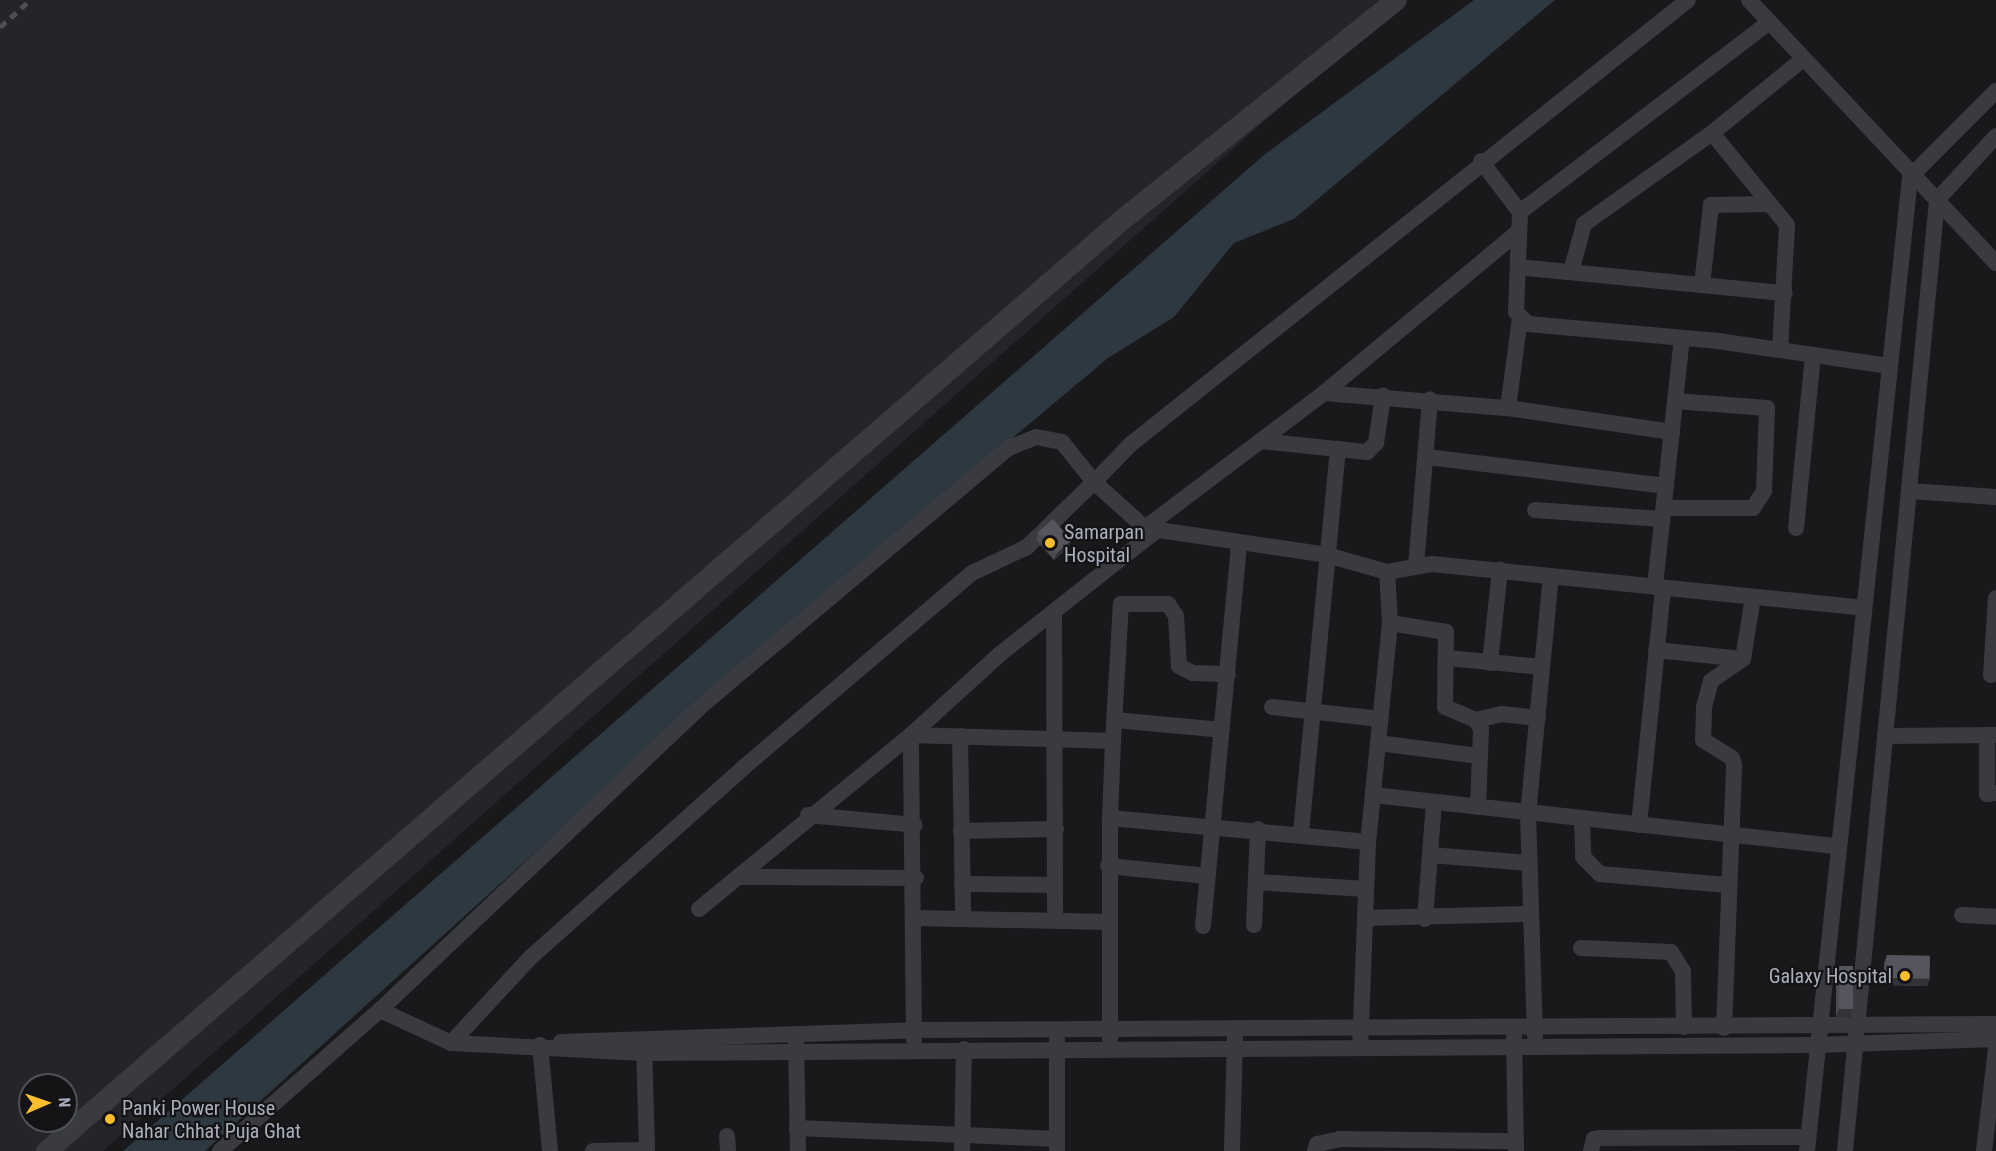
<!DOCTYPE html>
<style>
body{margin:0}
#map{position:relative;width:1996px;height:1151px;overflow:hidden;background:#19191c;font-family:"Roboto Condensed",sans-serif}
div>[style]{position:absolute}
.built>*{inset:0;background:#252529}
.water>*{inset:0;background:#2e3841}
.minor>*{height:16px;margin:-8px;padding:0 8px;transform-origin:8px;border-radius:8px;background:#3a3b41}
.tertiary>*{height:21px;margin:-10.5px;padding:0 10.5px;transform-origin:10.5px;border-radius:10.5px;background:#3a3b41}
.rail>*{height:4.5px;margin-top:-2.25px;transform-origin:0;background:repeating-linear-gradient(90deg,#4d4f56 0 8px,transparent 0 14px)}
.wall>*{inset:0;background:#4a4b51}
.shaded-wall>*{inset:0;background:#323337}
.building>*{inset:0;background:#55565d;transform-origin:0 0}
.dots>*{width:16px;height:16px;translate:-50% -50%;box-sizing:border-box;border:3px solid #141417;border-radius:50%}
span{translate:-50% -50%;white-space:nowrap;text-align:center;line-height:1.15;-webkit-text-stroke:4.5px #141417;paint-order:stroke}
.poi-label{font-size:20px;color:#abafbc}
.left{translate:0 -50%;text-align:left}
.right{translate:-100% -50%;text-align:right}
.north{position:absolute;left:18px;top:1073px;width:60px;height:60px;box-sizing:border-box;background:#141417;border:2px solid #505259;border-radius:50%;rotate:88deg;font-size:16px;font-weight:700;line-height:24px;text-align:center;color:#abafbc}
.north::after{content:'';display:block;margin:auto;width:21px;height:27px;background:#ffbe2e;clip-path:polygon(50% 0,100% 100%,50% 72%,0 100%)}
</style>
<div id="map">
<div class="built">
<i style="clip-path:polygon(evenodd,0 0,1401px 0,103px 1151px,0 1151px,0 0,30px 1085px,66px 1085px,66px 1121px,30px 1121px,30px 1085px)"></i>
</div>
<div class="water">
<i style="clip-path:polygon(1474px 0,1555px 0,1294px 219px,1234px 243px,1174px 317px,1108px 358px,754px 654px,205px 1151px,123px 1151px,1264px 155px)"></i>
</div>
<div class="minor">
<i style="left:1749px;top:0;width:361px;rotate:46.8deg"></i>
<i style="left:1712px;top:133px;width:119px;rotate:50.8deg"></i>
<i style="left:1787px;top:225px;width:125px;rotate:93.2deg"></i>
<i style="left:1481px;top:161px;width:64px;rotate:52.6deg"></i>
<i style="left:1520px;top:212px;width:100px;rotate:92.3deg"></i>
<i style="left:1516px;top:312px;width:17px;rotate:45deg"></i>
<i style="left:1528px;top:324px;width:191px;rotate:5.1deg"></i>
<i style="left:1718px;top:341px;width:173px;rotate:8.3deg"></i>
<i style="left:1520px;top:212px;width:313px;rotate:-37.3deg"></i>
<i style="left:1518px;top:267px;width:268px;rotate:5.6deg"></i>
<i style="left:1571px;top:272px;width:50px;rotate:-74.8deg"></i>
<i style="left:1584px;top:224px;width:157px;rotate:-35.4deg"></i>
<i style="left:1712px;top:133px;width:117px;rotate:-39.1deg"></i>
<i style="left:1702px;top:285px;width:81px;rotate:-83.6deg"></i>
<i style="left:1711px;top:205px;width:59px;rotate:-1deg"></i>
<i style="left:1324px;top:393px;width:254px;rotate:-39.7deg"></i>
<i style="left:1508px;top:408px;width:91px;rotate:-82.4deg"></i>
<i style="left:1260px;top:441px;width:108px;rotate:5.9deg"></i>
<i style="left:1367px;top:452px;width:13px;rotate:-45deg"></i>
<i style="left:1376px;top:443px;width:48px;rotate:-81.5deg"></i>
<i style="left:1427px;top:457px;width:241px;rotate:6.9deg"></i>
<i style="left:1910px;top:491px;width:86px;rotate:4deg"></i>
<i style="left:1664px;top:508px;width:89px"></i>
<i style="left:1753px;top:508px;width:20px;rotate:-57deg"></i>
<i style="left:1764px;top:491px;width:83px;rotate:-87.9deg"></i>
<i style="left:1767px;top:408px;width:92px;rotate:-175.6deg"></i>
<i style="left:1535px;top:510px;width:127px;rotate:4.1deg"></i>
<i style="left:1145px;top:528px;width:224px;rotate:-37deg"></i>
<i style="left:1324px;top:393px;width:185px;rotate:4.7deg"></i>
<i style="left:1508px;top:408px;width:166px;rotate:8.3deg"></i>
<i style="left:1796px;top:528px;width:174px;rotate:-84.4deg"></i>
<i style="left:1416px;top:566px;width:167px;rotate:-85.2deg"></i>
<i style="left:1387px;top:572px;width:46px;rotate:-10.1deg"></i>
<i style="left:1432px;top:564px;width:432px;rotate:5.8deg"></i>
<i style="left:1655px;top:586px;width:249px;rotate:-83.8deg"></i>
<i style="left:1054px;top:612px;width:307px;rotate:89.8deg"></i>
<i style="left:1390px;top:623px;width:57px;rotate:9.1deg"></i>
<i style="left:1446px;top:632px;width:75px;rotate:90.8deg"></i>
<i style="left:1445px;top:707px;width:34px;rotate:23deg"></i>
<i style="left:1476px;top:720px;width:10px;rotate:61deg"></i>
<i style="left:1481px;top:729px;width:78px;rotate:92.2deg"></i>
<i style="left:1656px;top:650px;width:87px;rotate:5.9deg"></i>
<i style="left:1743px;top:659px;width:63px;rotate:-80.8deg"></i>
<i style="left:1447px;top:658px;width:95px;rotate:5.4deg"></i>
<i style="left:1490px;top:663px;width:94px;rotate:-83.9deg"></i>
<i style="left:1991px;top:675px;width:77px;rotate:-86.3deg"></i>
<i style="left:1272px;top:707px;width:109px;rotate:6.3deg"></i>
<i style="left:1115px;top:720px;width:107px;rotate:5.3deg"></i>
<i style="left:1476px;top:720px;width:26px;rotate:-13deg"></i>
<i style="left:1501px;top:714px;width:37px;rotate:6deg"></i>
<i style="left:1987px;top:735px;width:59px;rotate:90deg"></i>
<i style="left:1987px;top:794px;width:9px;rotate:-6deg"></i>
<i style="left:960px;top:736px;width:180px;rotate:89deg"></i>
<i style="left:1885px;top:736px;width:111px;rotate:-0.5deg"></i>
<i style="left:1113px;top:741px;width:137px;rotate:-86.7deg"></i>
<i style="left:1121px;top:604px;width:47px"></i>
<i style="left:1168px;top:604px;width:14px;rotate:56deg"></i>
<i style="left:1176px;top:616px;width:50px;rotate:86.6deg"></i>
<i style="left:1179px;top:666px;width:16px;rotate:27deg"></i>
<i style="left:1193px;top:673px;width:35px;rotate:2deg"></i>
<i style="left:1378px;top:743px;width:103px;rotate:7.3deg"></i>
<i style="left:1373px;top:795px;width:467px;rotate:6.3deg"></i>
<i style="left:808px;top:815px;width:107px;rotate:5.3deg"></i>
<i style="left:1582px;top:819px;width:38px;rotate:88deg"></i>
<i style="left:1583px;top:857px;width:24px;rotate:45deg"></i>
<i style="left:1600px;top:874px;width:127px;rotate:5deg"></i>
<i style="left:1639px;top:825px;width:239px;rotate:-84.2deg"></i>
<i style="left:961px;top:831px;width:95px;rotate:-1.2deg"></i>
<i style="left:1301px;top:833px;width:386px;rotate:-84.5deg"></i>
<i style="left:1430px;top:855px;width:99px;rotate:4.6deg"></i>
<i style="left:1108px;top:866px;width:100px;rotate:5.7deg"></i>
<i style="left:741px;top:877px;width:175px;rotate:0.3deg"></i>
<i style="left:1256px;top:882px;width:110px;rotate:3.6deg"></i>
<i style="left:962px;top:884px;width:93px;rotate:0.6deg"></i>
<i style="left:699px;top:909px;width:274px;rotate:-39.4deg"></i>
<i style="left:911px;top:735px;width:120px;rotate:-42.3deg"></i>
<i style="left:1000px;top:654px;width:199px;rotate:-38.3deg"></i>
<i style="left:1962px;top:915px;width:34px;rotate:3deg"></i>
<i style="left:915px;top:918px;width:192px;rotate:1.2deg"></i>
<i style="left:1365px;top:918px;width:164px;rotate:-1.4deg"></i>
<i style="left:1425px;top:919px;width:117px;rotate:-85.6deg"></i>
<i style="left:1254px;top:925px;width:96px;rotate:-87.6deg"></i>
<i style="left:1203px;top:926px;width:385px;rotate:-84.6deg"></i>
<i style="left:1581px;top:948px;width:90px;rotate:2.5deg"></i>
<i style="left:1671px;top:952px;width:22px;rotate:58deg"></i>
<i style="left:1683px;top:971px;width:56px;rotate:89deg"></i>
<i style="left:380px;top:1010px;width:78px;rotate:24.9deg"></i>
<i style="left:451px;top:1043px;width:193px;rotate:3deg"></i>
<i style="left:644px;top:1053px;width:1171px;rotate:-0.39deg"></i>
<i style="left:1815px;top:1045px;width:181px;rotate:-1.9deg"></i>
<i style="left:1724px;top:1028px;width:263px;rotate:-87.8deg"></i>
<i style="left:1734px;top:765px;width:7px;rotate:-106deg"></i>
<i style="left:1732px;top:758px;width:34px;rotate:-148deg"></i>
<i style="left:1703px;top:740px;width:33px;rotate:-88deg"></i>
<i style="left:1704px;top:707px;width:27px;rotate:-75deg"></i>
<i style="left:1711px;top:681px;width:39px;rotate:-35deg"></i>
<i style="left:1514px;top:1036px;width:115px;rotate:89deg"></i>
<i style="left:1535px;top:1036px;width:222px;rotate:-91.8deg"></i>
<i style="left:1528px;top:814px;width:239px;rotate:-84.5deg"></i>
<i style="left:796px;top:1038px;width:113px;rotate:89deg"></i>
<i style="left:914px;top:1040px;width:305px;rotate:-90.6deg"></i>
<i style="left:911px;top:735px;width:202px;rotate:1.7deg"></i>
<i style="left:1113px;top:741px;width:77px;rotate:92.2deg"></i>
<i style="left:1110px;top:1040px;width:222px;rotate:-90deg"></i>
<i style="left:1110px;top:818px;width:259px;rotate:5.3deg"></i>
<i style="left:561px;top:1042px;width:353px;rotate:-1.9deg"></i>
<i style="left:914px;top:1030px;width:1082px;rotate:-0.32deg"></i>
<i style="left:451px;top:1043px;width:117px;rotate:-47.1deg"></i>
<i style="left:531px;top:957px;width:285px;rotate:-41.7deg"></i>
<i style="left:744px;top:767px;width:299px;rotate:-40.4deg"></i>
<i style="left:972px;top:573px;width:61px;rotate:-25.3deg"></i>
<i style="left:1027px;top:547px;width:93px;rotate:-44.1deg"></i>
<i style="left:1094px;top:482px;width:69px;rotate:42deg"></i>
<i style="left:1145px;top:528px;width:184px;rotate:8.4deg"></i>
<i style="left:1327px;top:555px;width:62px;rotate:15.8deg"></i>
<i style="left:1387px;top:572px;width:51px;rotate:86.6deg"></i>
<i style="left:1390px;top:623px;width:220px;rotate:95.7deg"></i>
<i style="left:1368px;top:842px;width:205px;rotate:92.2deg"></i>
<i style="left:644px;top:1044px;width:107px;rotate:88.4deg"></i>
<i style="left:540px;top:1045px;width:106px;rotate:84.6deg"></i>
<i style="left:797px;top:1128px;width:260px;rotate:2.4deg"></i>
<i style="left:727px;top:1136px;width:15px;rotate:86deg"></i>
<i style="left:220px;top:1151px;width:213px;rotate:-41.4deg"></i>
<i style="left:380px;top:1010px;width:450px;rotate:-43.4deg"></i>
<i style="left:707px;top:701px;width:394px;rotate:-40deg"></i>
<i style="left:1009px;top:448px;width:29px;rotate:-22deg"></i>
<i style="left:1036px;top:437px;width:26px;rotate:11deg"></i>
<i style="left:1062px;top:442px;width:51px;rotate:51.3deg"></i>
<i style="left:1094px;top:482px;width:53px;rotate:-45.8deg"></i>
<i style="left:1131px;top:444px;width:712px;rotate:-38.56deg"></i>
<i style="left:593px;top:1151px;width:54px;rotate:-1.1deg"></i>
<i style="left:962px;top:1151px;width:102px;rotate:-88.9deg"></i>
<i style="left:1057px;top:1151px;width:112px;rotate:-90deg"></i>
<i style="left:1232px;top:1151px;width:115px;rotate:-88.5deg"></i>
<i style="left:1315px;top:1151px;width:7px;rotate:-74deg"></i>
<i style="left:1317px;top:1144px;width:24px;rotate:-12deg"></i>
<i style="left:1340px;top:1139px;width:176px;rotate:0.7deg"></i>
<i style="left:1591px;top:1151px;width:12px;rotate:-76deg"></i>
<i style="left:1594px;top:1139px;width:6px;rotate:-9deg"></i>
<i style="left:1600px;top:1138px;width:208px;rotate:-0.3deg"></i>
<i style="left:1807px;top:1151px;width:979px;rotate:-83.96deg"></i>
<i style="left:1910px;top:177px;width:122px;rotate:-45deg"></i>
<i style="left:1845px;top:1151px;width:955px;rotate:-84.47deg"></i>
<i style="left:1937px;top:200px;width:87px;rotate:-47.3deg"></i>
<i style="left:1984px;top:1151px;width:103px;rotate:-83.3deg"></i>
</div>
<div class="tertiary">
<i style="left:46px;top:1151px;width:1422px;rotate:-40.89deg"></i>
<i style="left:1121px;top:220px;width:352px;rotate:-38.7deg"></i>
</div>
<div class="rail">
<i style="left:0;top:27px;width:40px;rotate:-42deg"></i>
</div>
<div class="wall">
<i style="clip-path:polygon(1038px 532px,1071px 540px,1069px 547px,1054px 560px,1036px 540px)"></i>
<i style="clip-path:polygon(1887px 955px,1930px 978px,1927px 986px,1884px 985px,1884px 963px)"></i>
<i style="clip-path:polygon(1839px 966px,1849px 1017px,1836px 1017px,1836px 973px)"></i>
</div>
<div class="shaded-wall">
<i style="clip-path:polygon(1071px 540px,1069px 547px,1054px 560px,1057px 553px)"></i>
<i style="clip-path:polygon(1886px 978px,1930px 978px,1927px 986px,1884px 985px)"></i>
<i style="clip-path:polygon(1839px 1009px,1852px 1009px,1849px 1017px,1836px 1017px)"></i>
</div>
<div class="building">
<i style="left:1053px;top:519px;width:28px;height:20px;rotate:49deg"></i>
<i style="left:1887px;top:955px;width:43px;height:23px;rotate:1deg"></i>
<i style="left:1839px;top:966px;width:14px;height:43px"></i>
</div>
<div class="dots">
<i style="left:1050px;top:543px;background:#ffbe2e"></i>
<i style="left:1905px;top:976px;background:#ffbe2e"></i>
<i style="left:110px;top:1119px;background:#ffbe2e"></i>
</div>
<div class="poi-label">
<span class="left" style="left:1064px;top:544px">Samarpan<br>Hospital</span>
<span class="right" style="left:1892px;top:976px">Galaxy Hospital</span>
<span class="left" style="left:122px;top:1120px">Panki Power House<br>Nahar Chhat Puja Ghat</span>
</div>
<div class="north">N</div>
</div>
